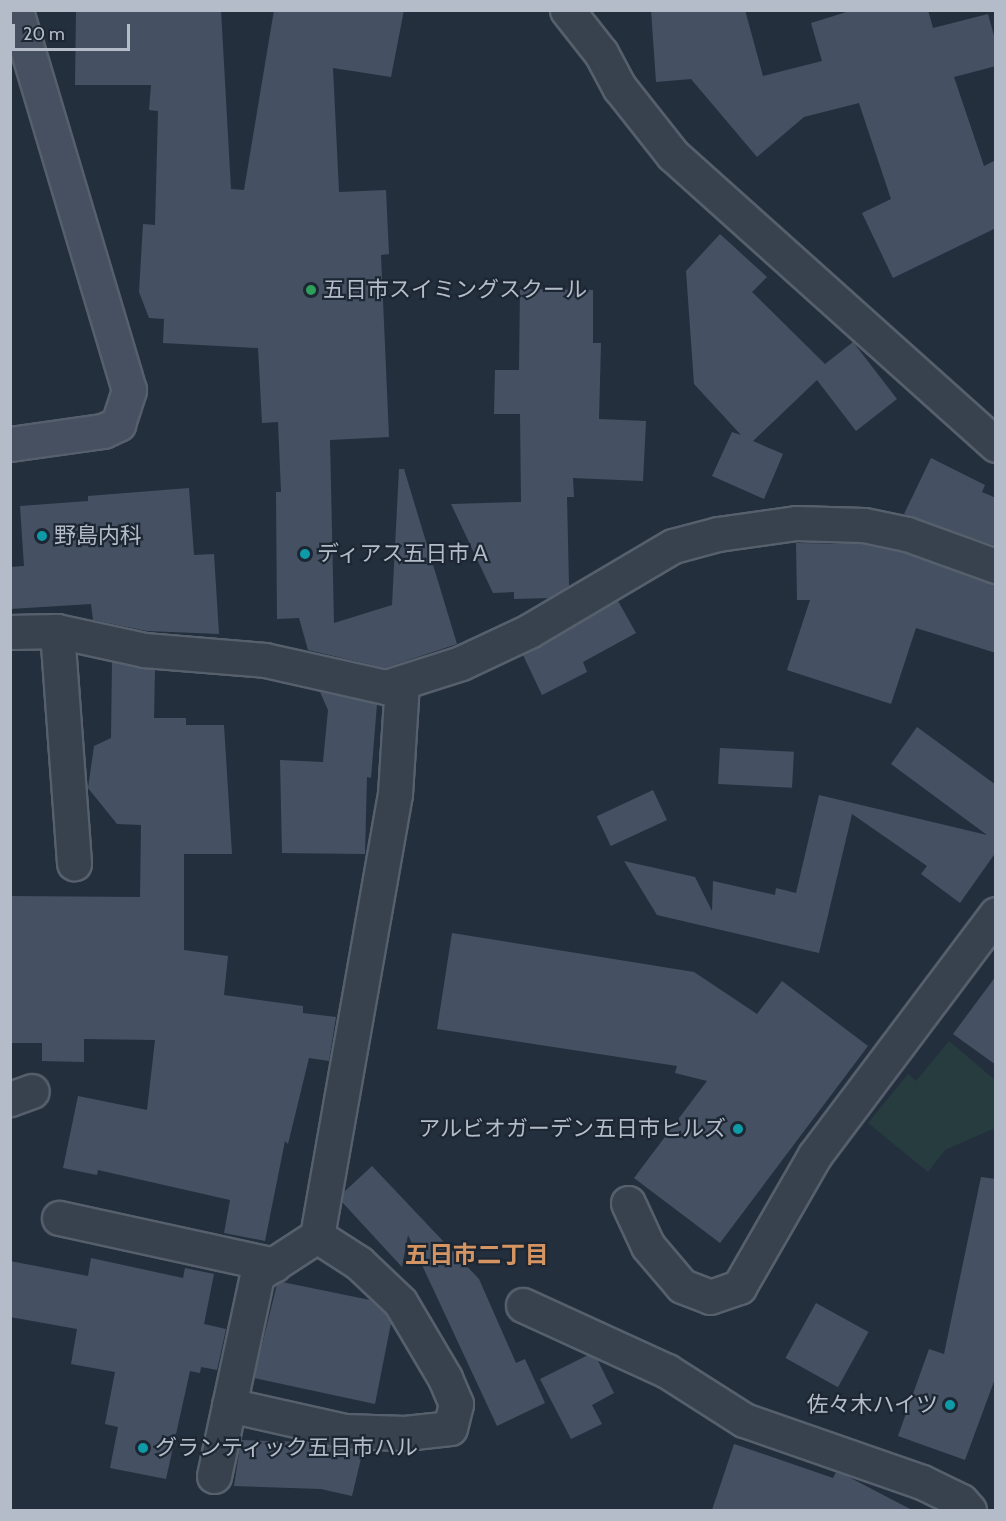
<!DOCTYPE html>
<meta charset="utf-8">
<style>
body{margin:0}
#map{position:relative;width:1006px;height:1521px;overflow:hidden;background:#242f3e;font-family:Cabin,"Noto Sans JP",sans-serif}
div>[style]{position:absolute}
.green>*{inset:0;background:#263c3f}
.building>*{inset:0;background:#455162;transform-origin:0 0}
.roads{filter:drop-shadow(2px 0 #565f6c) drop-shadow(-2px 0 #565f6c) drop-shadow(0 2px #565f6c) drop-shadow(0 -2px #565f6c)}
.street>*{height:33px;margin:-16.5px;padding:0 16.5px;transform-origin:16.5px;border-radius:16.5px;background:#38414e}
.secondary>*{height:33px;margin:-16.5px;padding:0 16.5px;transform-origin:16.5px;border-radius:16.5px;background:#465061}
.dots>*{width:16px;height:16px;translate:-50% -50%;box-sizing:border-box;border:3px solid #1d2633;border-radius:50%}
span{translate:-50% -50%;white-space:nowrap;text-align:center;line-height:1.15;-webkit-text-stroke:4.5px #1d2633;paint-order:stroke}
.poi-label{font-size:22px;color:#b4bcc9}
.left{translate:0 -50%;text-align:left}
.right{translate:-100% -50%;text-align:right}
.neighbourhood-label{font-size:24px;color:#d59563;font-weight:700}
.frame{position:absolute;inset:0;border:12px solid #b4bcc9;pointer-events:none}
.scale{position:absolute;left:12px;top:24px;width:118px;height:27px;box-sizing:border-box;border:3px solid #b4bcc9;border-top:0;padding-left:8px;font-size:18px;line-height:21px;white-space:nowrap;color:#b4bcc9;-webkit-text-stroke:4px #1d2633;paint-order:stroke}
</style>
<div id="map">
<div class="green">
<i style="clip-path:polygon(949px 1041px,995px 1080px,995px 1128px,945px 1150px,928px 1172px,868px 1123px,908px 1074px,916px 1081px)"></i>
</div>
<div class="building">
<i style="clip-path:polygon(76px 10px,221px 10px,231px 189px,244px 190px,274px 10px,404px 10px,391px 77px,333px 68px,339px 192px,386px 190px,389px 254px,381px 255px,389px 437px,330px 440px,334px 623px,392px 605px,399px 469px,404px 469px,457px 644px,385px 668px,308px 650px,299px 618px,277px 619px,276px 492px,281px 492px,278px 422px,262px 423px,258px 348px,163px 343px,164px 319px,149px 318px,139px 292px,143px 224px,155px 225px,158px 111px,149px 110px,151px 85px,75px 85px)"></i>
<i style="clip-path:polygon(651px 10px,745px 10px,763px 76px,822px 61px,811px 23px,853px 10px,928px 10px,933px 28px,988px 14px,996px 43px,996px 66px,954px 77px,984px 166px,996px 160px,996px 228px,893px 278px,862px 213px,891px 199px,859px 103px,804px 117px,757px 157px,691px 79px,656px 82px)"></i>
<i style="clip-path:polygon(720px 234px,767px 277px,752px 292px,825px 364px,853px 342px,897px 399px,856px 431px,817px 380px,753px 441px,783px 454px,764px 499px,712px 476px,732px 432px,741px 435px,694px 384px,686px 271px)"></i>
<i style="clip-path:polygon(520px 289px,593px 290px,593px 343px,601px 343px,599px 419px,646px 421px,643px 481px,573px 478px,574px 497px,567px 497px,569px 586px,549px 598px,514px 599px,514px 592px,493px 593px,451px 504px,521px 502px,520px 414px,494px 414px,495px 370px,519px 370px)"></i>
<i style="clip-path:polygon(931px 458px,985px 485px,982px 492px,996px 498px,996px 546px,904px 514px)"></i>
<i style="clip-path:polygon(189px 488px,194px 555px,214px 554px,219px 634px,147px 631px,93px 620px,91px 604px,10px 609px,10px 567px,24px 566px,20px 506px,88px 501px,88px 496px)"></i>
<i style="clip-path:polygon(796px 543px,862px 544px,902px 552px,996px 584px,996px 653px,916px 628px,891px 704px,787px 670px,810px 600px,797px 600px)"></i>
<i style="clip-path:polygon(618px 601px,636px 633px,583px 662px,587px 672px,542px 695px,523px 655px)"></i>
<i style="clip-path:polygon(112px 662px,155px 670px,154px 718px,186px 718px,186px 725px,224px 725px,232px 854px,184px 854px,184px 950px,228px 956px,224px 995px,303px 1006px,303px 1013px,336px 1017px,329px 1061px,309px 1058px,288px 1144px,285px 1141px,265px 1241px,224px 1233px,230px 1200px,98px 1170px,97px 1175px,63px 1168px,78px 1096px,147px 1110px,155px 1040px,84px 1039px,84px 1062px,42px 1061px,42px 1043px,10px 1043px,10px 896px,140px 897px,141px 825px,117px 824px,88px 788px,94px 746px,111px 738px)"></i>
<i style="clip-path:polygon(320px 692px,377px 704px,371px 778px,367px 777px,365px 854px,282px 853px,280px 760px,323px 762px,328px 710px)"></i>
<i style="clip-path:polygon(917px 727px,996px 785px,996px 852px,960px 903px,921px 874px,927px 866px,852px 814px,819px 953px,657px 915px,624px 861px,695px 877px,712px 911px,713px 881px,775px 895px,776px 888px,796px 893px,819px 795px,987px 835px,891px 764px)"></i>
<i style="left:720px;top:748px;width:74px;height:36px;rotate:3deg"></i>
<i style="left:653px;top:790px;width:33px;height:62px;rotate:65deg"></i>
<i style="clip-path:polygon(452px 933px,694px 972px,757px 1014px,782px 981px,868px 1046px,720px 1243px,634px 1178px,707px 1081px,675px 1073px,677px 1066px,437px 1029px)"></i>
<i style="clip-path:polygon(996px 976px,996px 1065px,953px 1034px)"></i>
<i style="clip-path:polygon(372px 1166px,479px 1279px,516px 1363px,525px 1359px,545px 1403px,497px 1426px,408px 1235px,402px 1267px,342px 1202px,344px 1192px)"></i>
<i style="clip-path:polygon(981px 1177px,996px 1179px,996px 1376px,965px 1460px,898px 1436px,929px 1349px,944px 1354px)"></i>
<i style="clip-path:polygon(91px 1258px,183px 1278px,185px 1268px,214px 1274px,204px 1324px,226px 1329px,217px 1370px,201px 1367px,200px 1373px,190px 1371px,166px 1479px,110px 1468px,118px 1427px,105px 1424px,115px 1372px,71px 1364px,77px 1329px,10px 1317px,10px 1261px,88px 1276px)"></i>
<i style="clip-path:polygon(282px 1282px,370px 1300px,385px 1314px,391px 1323px,375px 1404px,254px 1378px,277px 1284px)"></i>
<i style="left:816px;top:1303px;width:60px;height:63px;rotate:29deg"></i>
<i style="clip-path:polygon(588px 1355px,597px 1359px,614px 1393px,592px 1405px,602px 1424px,571px 1439px,540px 1379px)"></i>
<i style="clip-path:polygon(241px 1440px,306px 1442px,363px 1450px,352px 1496px,321px 1489px,234px 1486px)"></i>
<i style="clip-path:polygon(734px 1444px,833px 1478px,836px 1472px,845px 1475px,912px 1510px,712px 1510px)"></i>
</div>
<div class="roads">
<div class="street">
<i style="left:567px;top:10px;width:55px;rotate:51.7deg"></i>
<i style="left:601px;top:53px;width:40px;rotate:62deg"></i>
<i style="left:620px;top:88px;width:85px;rotate:51.7deg"></i>
<i style="left:673px;top:155px;width:434px;rotate:41.9deg"></i>
<i style="left:57px;top:631px;width:233px;rotate:85.8deg"></i>
<i style="left:10px;top:632px;width:47px;rotate:-1.2deg"></i>
<i style="left:57px;top:631px;width:89px;rotate:12.3deg"></i>
<i style="left:144px;top:650px;width:121px;rotate:4.7deg"></i>
<i style="left:265px;top:660px;width:124px;rotate:12.6deg"></i>
<i style="left:386px;top:687px;width:79px;rotate:-17.7deg"></i>
<i style="left:461px;top:663px;width:75px;rotate:-25.2deg"></i>
<i style="left:529px;top:631px;width:167px;rotate:-30.6deg"></i>
<i style="left:673px;top:546px;width:47px;rotate:-14.9deg"></i>
<i style="left:718px;top:534px;width:79px;rotate:-8deg"></i>
<i style="left:796px;top:523px;width:68px;rotate:1.7deg"></i>
<i style="left:864px;top:525px;width:44px;rotate:11.8deg"></i>
<i style="left:907px;top:534px;width:95px;rotate:19.8deg"></i>
<i style="left:10px;top:1099px;width:23px;rotate:-20deg"></i>
<i style="left:628px;top:1203px;width:47px;rotate:65.1deg"></i>
<i style="left:648px;top:1246px;width:52px;rotate:49.6deg"></i>
<i style="left:682px;top:1286px;width:30px;rotate:21deg"></i>
<i style="left:710px;top:1297px;width:31px;rotate:-19deg"></i>
<i style="left:739px;top:1287px;width:152px;rotate:-60.1deg"></i>
<i style="left:815px;top:1155px;width:301px;rotate:-53.1deg"></i>
<i style="left:59px;top:1218px;width:220px;rotate:12.3deg"></i>
<i style="left:523px;top:1305px;width:158px;rotate:24.6deg"></i>
<i style="left:667px;top:1371px;width:91px;rotate:32.5deg"></i>
<i style="left:744px;top:1420px;width:188px;rotate:19.2deg"></i>
<i style="left:922px;top:1482px;width:43px;rotate:26deg"></i>
<i style="left:961px;top:1501px;width:12px;rotate:48deg"></i>
<i style="left:229px;top:1405px;width:118px;rotate:12.7deg"></i>
<i style="left:344px;top:1431px;width:61px;rotate:1.9deg"></i>
<i style="left:405px;top:1433px;width:45px;rotate:-6.3deg"></i>
<i style="left:450px;top:1428px;width:25px;rotate:-76deg"></i>
<i style="left:456px;top:1404px;width:28px;rotate:-113deg"></i>
<i style="left:445px;top:1378px;width:88px;rotate:-120.6deg"></i>
<i style="left:400px;top:1302px;width:57px;rotate:-136.4deg"></i>
<i style="left:359px;top:1263px;width:50px;rotate:-147.3deg"></i>
<i style="left:214px;top:1476px;width:206px;rotate:-77.9deg"></i>
<i style="left:257px;top:1275px;width:72px;rotate:-33deg"></i>
<i style="left:317px;top:1236px;width:449px;rotate:-80deg"></i>
<i style="left:395px;top:794px;width:111px;rotate:-86.4deg"></i>
</div>
<div class="secondary">
<i style="left:10px;top:444px;width:94px;rotate:-8deg"></i>
<i style="left:103px;top:431px;width:17px;rotate:-25deg"></i>
<i style="left:118px;top:424px;width:36px;rotate:-72deg"></i>
<i style="left:129px;top:390px;width:396px;rotate:-106.6deg"></i>
</div>
</div>
<div class="dots">
<i style="left:311px;top:290px;background:#2e9e5b"></i>
<i style="left:42px;top:536px;background:#0f9aa8"></i>
<i style="left:305px;top:554px;background:#0f9aa8"></i>
<i style="left:738px;top:1129px;background:#0f9aa8"></i>
<i style="left:950px;top:1405px;background:#0f9aa8"></i>
<i style="left:143px;top:1448px;background:#0f9aa8"></i>
</div>
<div class="poi-label">
<span class="left" style="left:323px;top:290px">五日市スイミングスクール</span>
<span class="left" style="left:54px;top:536px">野島内科</span>
<span class="left" style="left:317px;top:554px">ディアス五日市Ａ</span>
<span class="right" style="left:726px;top:1129px">アルビオガーデン五日市ヒルズ</span>
<span class="right" style="left:938px;top:1405px">佐々木ハイツ</span>
<span class="left" style="left:155px;top:1448px">グランティック五日市ハル</span>
</div>
<div class="neighbourhood-label">
<span style="left:477px;top:1255px">五日市二丁目</span>
</div>
<div class="frame"></div>
<div class="scale">20 m</div>
</div>
